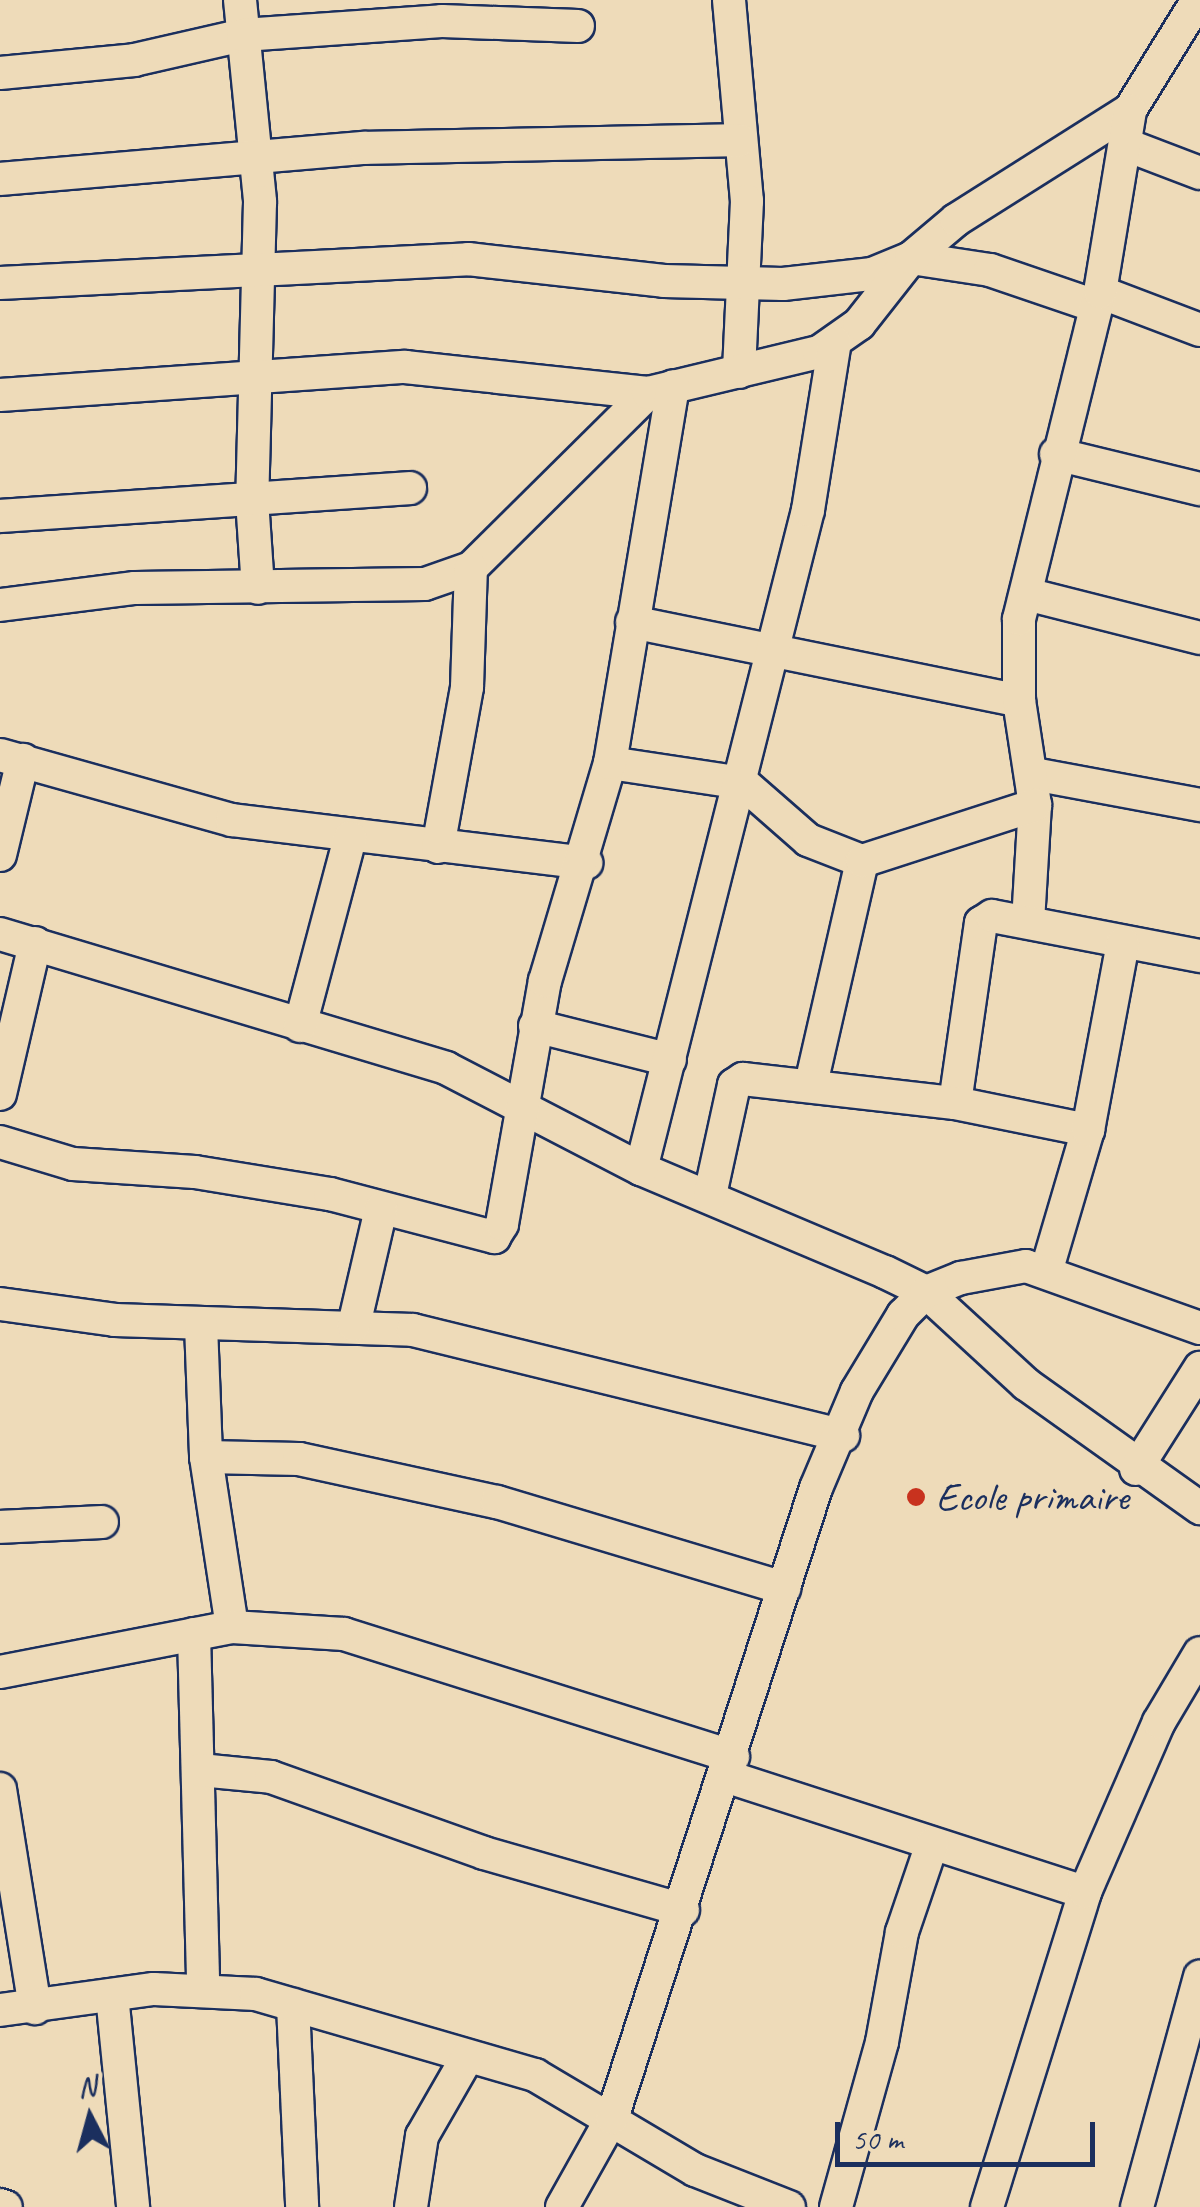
<!DOCTYPE html>
<style>
body{margin:0}
#map{position:relative;width:1200px;height:2207px;overflow:hidden;background:#eedbb9;font-family:Caveat,sans-serif}
div>[style]{position:absolute}
.roads{filter:drop-shadow(2px 0 #1b2f5e) drop-shadow(-2px 0 #1b2f5e) drop-shadow(0 2px #1b2f5e) drop-shadow(0 -2px #1b2f5e)}
.street>*{height:32px;margin:-16px;padding:0 16px;transform-origin:16px;border-radius:16px;background:#eedbb9}
.dots>*{width:28px;height:28px;translate:-50% -50%;box-sizing:border-box;border:5px solid #eedbb9;border-radius:50%}
span{translate:-50% -50%;white-space:nowrap;text-align:center;line-height:1.15;-webkit-text-stroke:8px #eedbb9;paint-order:stroke}
.poi-label{font-size:40px;color:#1b2f5e}
.left{translate:0 -50%;text-align:left}
.north{position:absolute;left:40px;top:2067px;width:100px;height:100px;-webkit-text-stroke:8px #eedbb9;paint-order:stroke;rotate:354deg;font-size:28px;font-weight:700;line-height:40px;text-align:center;color:#1b2f5e}
.north::after{content:'';display:block;margin:auto;width:35px;height:45px;background:#1b2f5e;clip-path:polygon(50% 0,100% 100%,50% 72%,0 100%)}
.scale{position:absolute;left:835px;top:2122px;width:260px;height:45px;box-sizing:border-box;border:5px solid #1b2f5e;border-top:0;padding-left:12px;font-size:30px;line-height:35px;white-space:nowrap;color:#1b2f5e;-webkit-text-stroke:8px #eedbb9;paint-order:stroke}
</style>
<div id="map">
<div class="roads">
<div class="street">
<i style="left:240px;top:0;width:203px;rotate:84.3deg"></i>
<i style="left:260px;top:202px;width:298px;rotate:91.5deg"></i>
<i style="left:252px;top:500px;width:88px;rotate:86.1deg"></i>
<i style="left:729px;top:0;width:202px;rotate:84.9deg"></i>
<i style="left:747px;top:201px;width:171px;rotate:92.7deg"></i>
<i style="left:0;top:73px;width:135px;rotate:-5.5deg"></i>
<i style="left:134px;top:60px;width:112px;rotate:-12.9deg"></i>
<i style="left:243px;top:35px;width:199px;rotate:-4deg"></i>
<i style="left:442px;top:21px;width:136px;rotate:2.1deg"></i>
<i style="left:1129px;top:146px;width:76px;rotate:20.8deg"></i>
<i style="left:0;top:179px;width:365px;rotate:-4.9deg"></i>
<i style="left:364px;top:148px;width:376px;rotate:-1.2deg"></i>
<i style="left:0;top:283px;width:469px;rotate:-2.9deg"></i>
<i style="left:468px;top:259px;width:197px;rotate:6.4deg"></i>
<i style="left:664px;top:281px;width:119px;rotate:1.4deg"></i>
<i style="left:783px;top:284px;width:90px;rotate:-6.4deg"></i>
<i style="left:872px;top:274px;width:42px;rotate:-22.3deg"></i>
<i style="left:911px;top:258px;width:80px;rotate:8.6deg"></i>
<i style="left:990px;top:270px;width:111px;rotate:18.9deg"></i>
<i style="left:1100px;top:292px;width:107px;rotate:20.8deg"></i>
<i style="left:0;top:395px;width:406px;rotate:-4deg"></i>
<i style="left:405px;top:367px;width:244px;rotate:6.1deg"></i>
<i style="left:1056px;top:454px;width:148px;rotate:13.7deg"></i>
<i style="left:0;top:516px;width:411px;rotate:-3.9deg"></i>
<i style="left:1026px;top:594px;width:179px;rotate:14.2deg"></i>
<i style="left:0;top:605px;width:136px;rotate:-7.2deg"></i>
<i style="left:135px;top:588px;width:290px;rotate:-0.8deg"></i>
<i style="left:425px;top:584px;width:49px;rotate:-19.2deg"></i>
<i style="left:471px;top:568px;width:249px;rotate:-44.7deg"></i>
<i style="left:648px;top:393px;width:176px;rotate:-13.5deg"></i>
<i style="left:819px;top:352px;width:49px;rotate:-35deg"></i>
<i style="left:859px;top:324px;width:84px;rotate:-51.8deg"></i>
<i style="left:911px;top:258px;width:59px;rotate:-40.2deg"></i>
<i style="left:956px;top:220px;width:206px;rotate:-32.3deg"></i>
<i style="left:1130px;top:110px;width:129px;rotate:-58.3deg"></i>
<i style="left:632px;top:622px;width:395px;rotate:11.5deg"></i>
<i style="left:0;top:755px;width:241px;rotate:15.7deg"></i>
<i style="left:232px;top:820px;width:357px;rotate:6.9deg"></i>
<i style="left:610px;top:763px;width:134px;rotate:8.6deg"></i>
<i style="left:743px;top:783px;width:86px;rotate:41.2deg"></i>
<i style="left:808px;top:840px;width:58px;rotate:21.3deg"></i>
<i style="left:1033px;top:774px;width:170px;rotate:10.5deg"></i>
<i style="left:438px;top:847px;width:163px;rotate:-79.7deg"></i>
<i style="left:467px;top:687px;width:119px;rotate:-88.1deg"></i>
<i style="left:0;top:855px;width:98px;rotate:-76.4deg"></i>
<i style="left:1028px;top:922px;width:117px;rotate:-86.6deg"></i>
<i style="left:1035px;top:805px;width:105px;rotate:-98.7deg"></i>
<i style="left:1019px;top:701px;width:82px;rotate:-90deg"></i>
<i style="left:1019px;top:619px;width:337px;rotate:-76.1deg"></i>
<i style="left:1100px;top:292px;width:184px;rotate:-80.6deg"></i>
<i style="left:0;top:934px;width:466px;rotate:16.7deg"></i>
<i style="left:446px;top:1068px;width:220px;rotate:27.4deg"></i>
<i style="left:641px;top:1169px;width:265px;rotate:22.9deg"></i>
<i style="left:885px;top:1272px;width:46px;rotate:26deg"></i>
<i style="left:926px;top:1292px;width:136px;rotate:42.6deg"></i>
<i style="left:1026px;top:1384px;width:214px;rotate:35.5deg"></i>
<i style="left:300px;top:1026px;width:195px;rotate:-75.1deg"></i>
<i style="left:535px;top:1026px;width:139px;rotate:14.1deg"></i>
<i style="left:811px;top:1084px;width:229px;rotate:-77.1deg"></i>
<i style="left:862px;top:861px;width:182px;rotate:-17.9deg"></i>
<i style="left:0;top:1094px;width:155px;rotate:-76.9deg"></i>
<i style="left:955px;top:1103px;width:182px;rotate:-81.8deg"></i>
<i style="left:981px;top:923px;width:13px;rotate:-32deg"></i>
<i style="left:992px;top:916px;width:212px;rotate:10.9deg"></i>
<i style="left:0;top:1142px;width:76px;rotate:16.8deg"></i>
<i style="left:73px;top:1164px;width:122px;rotate:3.8deg"></i>
<i style="left:195px;top:1172px;width:137px;rotate:9.3deg"></i>
<i style="left:330px;top:1194px;width:170px;rotate:14.7deg"></i>
<i style="left:494px;top:1237px;width:15px;rotate:-58deg"></i>
<i style="left:502px;top:1224px;width:247px;rotate:-80deg"></i>
<i style="left:545px;top:981px;width:227px;rotate:-73.4deg"></i>
<i style="left:610px;top:763px;width:382px;rotate:-80.5deg"></i>
<i style="left:641px;top:1169px;width:680px;rotate:-75.78deg"></i>
<i style="left:808px;top:510px;width:170px;rotate:-80.9deg"></i>
<i style="left:710px;top:1195px;width:113px;rotate:-77.7deg"></i>
<i style="left:734px;top:1085px;width:11px;rotate:-34deg"></i>
<i style="left:743px;top:1079px;width:213px;rotate:6.5deg"></i>
<i style="left:955px;top:1103px;width:136px;rotate:11.5deg"></i>
<i style="left:1047px;top:1269px;width:145px;rotate:-73.6deg"></i>
<i style="left:1088px;top:1130px;width:190px;rotate:-79.4deg"></i>
<i style="left:0;top:1304px;width:116px;rotate:7.9deg"></i>
<i style="left:115px;top:1320px;width:298px;rotate:1.9deg"></i>
<i style="left:413px;top:1330px;width:443px;rotate:13.8deg"></i>
<i style="left:201px;top:1325px;width:132px;rotate:87.8deg"></i>
<i style="left:206px;top:1457px;width:172px;rotate:81.3deg"></i>
<i style="left:354px;top:1325px;width:119px;rotate:-76.9deg"></i>
<i style="left:206px;top:1457px;width:93px;rotate:1.2deg"></i>
<i style="left:299px;top:1459px;width:203px;rotate:12.3deg"></i>
<i style="left:497px;top:1502px;width:300px;rotate:16.7deg"></i>
<i style="left:1136px;top:1469px;width:120px;rotate:-57.6deg"></i>
<i style="left:0;top:1527px;width:102px;rotate:-2.8deg"></i>
<i style="left:194px;top:1634px;width:353px;rotate:88.5deg"></i>
<i style="left:0;top:1672px;width:236px;rotate:-11deg"></i>
<i style="left:232px;top:1627px;width:112px;rotate:3.6deg"></i>
<i style="left:344px;top:1634px;width:408px;rotate:17.5deg"></i>
<i style="left:200px;top:1770px;width:71px;rotate:5.6deg"></i>
<i style="left:271px;top:1777px;width:226px;rotate:19.6deg"></i>
<i style="left:484px;top:1853px;width:207px;rotate:16deg"></i>
<i style="left:728px;top:1777px;width:375px;rotate:17.9deg"></i>
<i style="left:0;top:1789px;width:222px;rotate:80.9deg"></i>
<i style="left:112px;top:1995px;width:213px;rotate:84.3deg"></i>
<i style="left:293px;top:2005px;width:202px;rotate:87.4deg"></i>
<i style="left:0;top:2010px;width:155px;rotate:-7.8deg"></i>
<i style="left:154px;top:1989px;width:102px;rotate:2.8deg"></i>
<i style="left:256px;top:1994px;width:291px;rotate:16.2deg"></i>
<i style="left:535px;top:2075px;width:186px;rotate:30.7deg"></i>
<i style="left:695px;top:2170px;width:101px;rotate:21.5deg"></i>
<i style="left:0;top:2205px;width:6px;rotate:18deg"></i>
<i style="left:411px;top:2207px;width:72px;rotate:-81.2deg"></i>
<i style="left:422px;top:2136px;width:92px;rotate:-60.1deg"></i>
<i style="left:562px;top:2207px;width:102px;rotate:-60.7deg"></i>
<i style="left:612px;top:2118px;width:662px;rotate:-72.06deg"></i>
<i style="left:816px;top:1488px;width:105px;rotate:-67.1deg"></i>
<i style="left:857px;top:1391px;width:89px;rotate:-58.8deg"></i>
<i style="left:903px;top:1315px;width:33px;rotate:-45deg"></i>
<i style="left:926px;top:1292px;width:38px;rotate:-22deg"></i>
<i style="left:961px;top:1278px;width:66px;rotate:-10.5deg"></i>
<i style="left:1026px;top:1266px;width:185px;rotate:19.6deg"></i>
<i style="left:836px;top:2207px;width:171px;rotate:-74.4deg"></i>
<i style="left:882px;top:2042px;width:112px;rotate:-79.7deg"></i>
<i style="left:902px;top:1932px;width:93px;rotate:-71.2deg"></i>
<i style="left:987px;top:2207px;width:330px;rotate:-72.7deg"></i>
<i style="left:1085px;top:1892px;width:185px;rotate:-66.5deg"></i>
<i style="left:1159px;top:1722px;width:80px;rotate:-59.3deg"></i>
<i style="left:1137px;top:2207px;width:239px;rotate:-74.7deg"></i>
</div>
</div>
<div class="dots">
<i style="left:916px;top:1497px;background:#c8321e"></i>
</div>
<div class="poi-label">
<span class="left" style="left:936px;top:1497px">Ecole primaire</span>
</div>
<div class="north">N</div>
<div class="scale">50 m</div>
</div>
